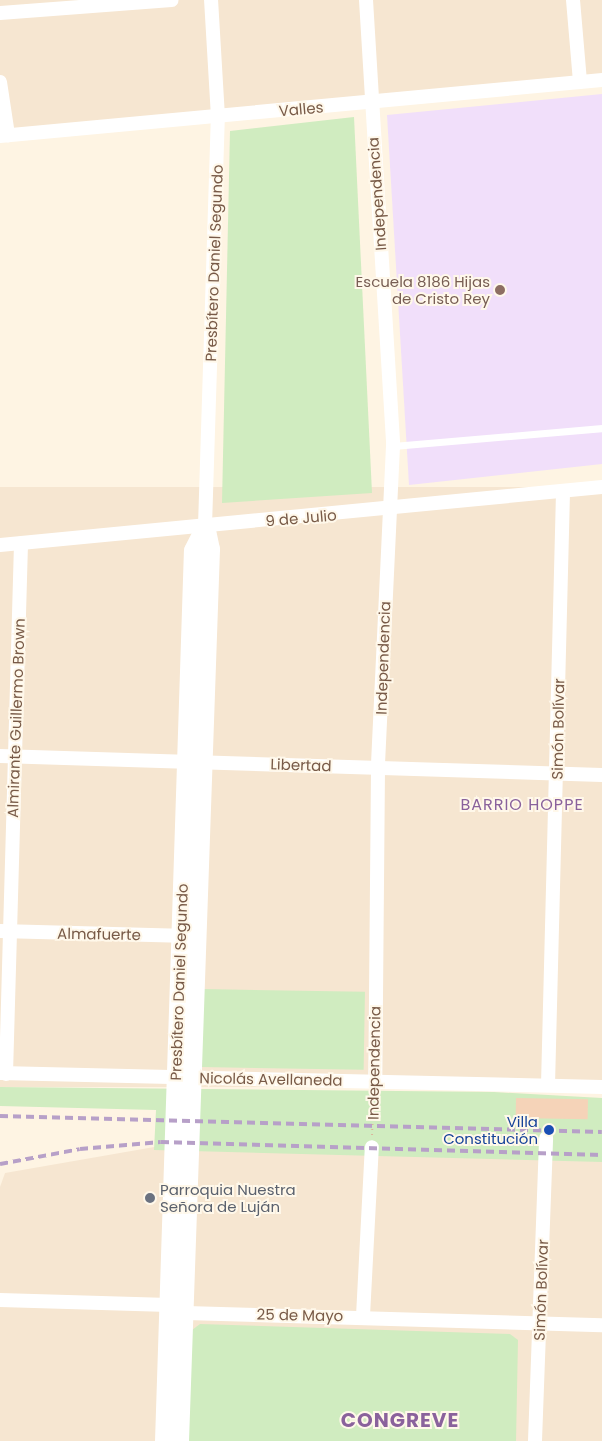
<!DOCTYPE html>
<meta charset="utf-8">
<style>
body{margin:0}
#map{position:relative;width:602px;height:1441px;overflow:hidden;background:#fef4e3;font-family:Poppins,sans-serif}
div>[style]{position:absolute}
.residential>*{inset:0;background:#f6e6d1;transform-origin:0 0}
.education>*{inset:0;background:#f1dffa}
.green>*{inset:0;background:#d0ecc0;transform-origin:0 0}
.building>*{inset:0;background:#f5d3b8;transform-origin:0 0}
.path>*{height:2px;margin-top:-1px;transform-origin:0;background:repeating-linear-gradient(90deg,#dab69b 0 1px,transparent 0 5px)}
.service>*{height:7px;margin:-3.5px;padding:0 3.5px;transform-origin:3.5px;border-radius:3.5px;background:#fff}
.minor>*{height:14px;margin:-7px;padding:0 7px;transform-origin:7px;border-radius:7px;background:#fff}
.secondary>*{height:19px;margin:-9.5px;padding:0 9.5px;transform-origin:9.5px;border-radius:9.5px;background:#fff}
.rail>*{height:4px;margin-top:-2px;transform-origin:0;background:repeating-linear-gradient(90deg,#b7a0c8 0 8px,transparent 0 13px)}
.dots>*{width:14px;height:14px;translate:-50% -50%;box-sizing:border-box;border:2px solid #fff8ea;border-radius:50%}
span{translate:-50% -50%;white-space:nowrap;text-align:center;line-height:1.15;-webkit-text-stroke:4px #fff8ea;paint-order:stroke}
.street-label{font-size:15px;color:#785a47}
.education-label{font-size:15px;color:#785e54}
.right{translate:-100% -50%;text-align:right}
.transit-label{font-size:15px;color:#164399}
.worship-label{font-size:15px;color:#5b616d}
.left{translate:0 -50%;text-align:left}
.neighbourhood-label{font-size:16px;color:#8a629c;letter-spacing:1px}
.district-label{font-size:20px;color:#8a629c;font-weight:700;letter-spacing:1px}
</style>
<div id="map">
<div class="residential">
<i style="clip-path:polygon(0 0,602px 0,602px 80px,8px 135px,0 82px)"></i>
<i style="left:602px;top:487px;width:600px;height:605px;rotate:90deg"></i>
<i style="clip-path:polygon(183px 1142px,602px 1155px,602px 1441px,0 1441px,0 1187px,5px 1173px)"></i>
</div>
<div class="education">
<i style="clip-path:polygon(602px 94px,602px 464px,409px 485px,387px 115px)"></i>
</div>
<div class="green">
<i style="clip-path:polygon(354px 117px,372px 493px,222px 503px,230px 131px)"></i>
<i style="left:202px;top:989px;width:163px;height:78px;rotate:1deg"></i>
<i style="clip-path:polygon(0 1087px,494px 1092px,602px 1098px,602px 1162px,154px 1150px,156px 1110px,0 1106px)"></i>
<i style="clip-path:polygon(200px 1324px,510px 1334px,518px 1340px,516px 1441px,188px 1441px,192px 1330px)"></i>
</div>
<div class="building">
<i style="left:516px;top:1098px;width:72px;height:20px;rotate:1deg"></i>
</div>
<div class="path">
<i style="left:372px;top:1135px;width:41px;rotate:-87.2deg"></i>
</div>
<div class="service">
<i style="left:393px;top:446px;width:210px;rotate:-4.9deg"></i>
</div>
<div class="minor">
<i style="left:366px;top:0;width:447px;rotate:86.5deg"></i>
<i style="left:393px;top:446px;width:322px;rotate:92.7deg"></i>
<i style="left:378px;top:768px;width:314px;rotate:90.5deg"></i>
<i style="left:573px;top:0;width:82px;rotate:85.1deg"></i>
<i style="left:0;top:13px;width:172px;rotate:-4.3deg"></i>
<i style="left:0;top:82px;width:54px;rotate:81.4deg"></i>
<i style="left:0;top:136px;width:605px;rotate:-5.31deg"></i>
<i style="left:205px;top:526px;width:409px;rotate:-88.2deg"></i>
<i style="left:218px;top:117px;width:117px;rotate:-93.4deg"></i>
<i style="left:0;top:545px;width:605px;rotate:-5.5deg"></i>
<i style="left:0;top:756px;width:602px;rotate:1.81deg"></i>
<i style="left:0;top:931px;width:189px;rotate:1.5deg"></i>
<i style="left:0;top:1073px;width:602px;rotate:1.33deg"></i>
<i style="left:6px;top:1074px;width:531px;rotate:-88.38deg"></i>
<i style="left:548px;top:1085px;width:593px;rotate:-88.55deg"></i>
<i style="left:0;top:1300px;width:169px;rotate:1.7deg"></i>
<i style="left:169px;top:1305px;width:19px;rotate:25deg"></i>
<i style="left:186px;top:1313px;width:416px;rotate:1.7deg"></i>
<i style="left:363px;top:1316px;width:169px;rotate:-87deg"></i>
<i style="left:535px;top:1441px;width:303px;rotate:-87.9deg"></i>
</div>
<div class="secondary">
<i style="left:164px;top:1441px;width:891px;rotate:-88.14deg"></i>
<i style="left:193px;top:550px;width:27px;rotate:-63deg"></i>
<i style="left:179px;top:1441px;width:893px;rotate:-88.01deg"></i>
<i style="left:210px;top:549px;width:24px;rotate:-102deg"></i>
</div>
<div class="rail">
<i style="left:0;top:1116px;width:602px;rotate:1.52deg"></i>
<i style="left:0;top:1164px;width:81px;rotate:-10.6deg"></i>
<i style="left:80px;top:1149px;width:81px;rotate:-4.9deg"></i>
<i style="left:161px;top:1142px;width:441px;rotate:1.7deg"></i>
</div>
<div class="dots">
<i style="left:500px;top:290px;background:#8d6e63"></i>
<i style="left:549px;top:1130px;background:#1a4fb4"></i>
<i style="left:150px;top:1198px;background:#6b7280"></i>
</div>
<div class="street-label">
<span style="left:301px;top:109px;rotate:-5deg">Valles</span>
<span style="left:377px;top:194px;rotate:-94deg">Independencia</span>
<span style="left:214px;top:263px;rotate:-88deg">Presbítero Daniel Segundo</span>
<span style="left:301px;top:518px;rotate:-5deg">9 de Julio</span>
<span style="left:383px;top:658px;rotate:-88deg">Independencia</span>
<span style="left:16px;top:718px;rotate:-88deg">Almirante Guillermo Brown</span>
<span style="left:558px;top:729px;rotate:-89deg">Simón Bolívar</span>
<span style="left:301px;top:765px;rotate:2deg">Libertad</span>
<span style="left:99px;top:934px;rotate:1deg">Almafuerte</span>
<span style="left:179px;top:982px;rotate:-88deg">Presbítero Daniel Segundo</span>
<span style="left:374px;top:1063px;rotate:-89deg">Independencia</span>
<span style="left:271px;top:1079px;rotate:1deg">Nicolás Avellaneda</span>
<span style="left:541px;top:1290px;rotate:-88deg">Simón Bolívar</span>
<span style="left:300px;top:1315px;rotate:1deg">25 de Mayo</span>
</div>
<div class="education-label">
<span class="right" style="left:490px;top:290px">Escuela 8186 Hijas<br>de Cristo Rey</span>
</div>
<div class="transit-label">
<span class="right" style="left:538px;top:1130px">Villa<br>Constitución</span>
</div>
<div class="worship-label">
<span class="left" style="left:160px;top:1198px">Parroquia Nuestra<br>Señora de Luján</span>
</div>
<div class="neighbourhood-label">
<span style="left:522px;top:805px">BARRIO HOPPE</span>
</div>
<div class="district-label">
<span style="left:400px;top:1420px">CONGREVE</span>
</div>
</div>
